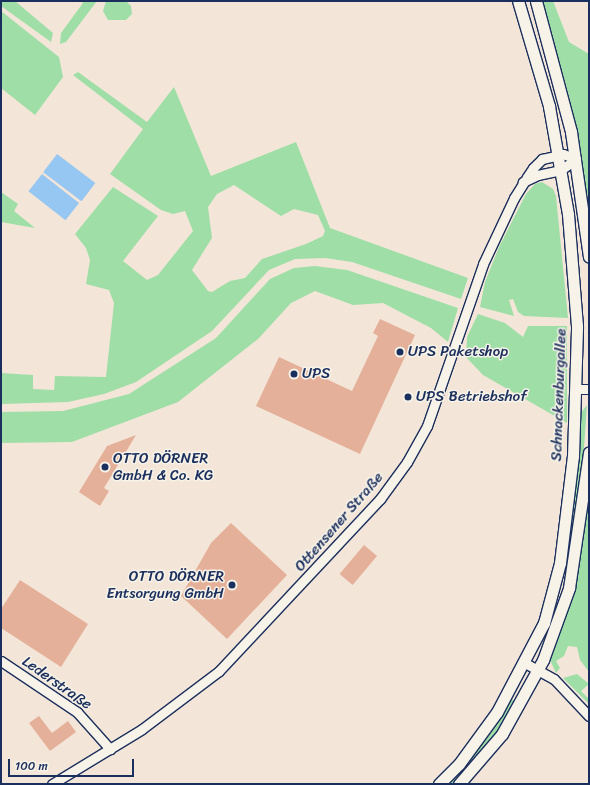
<!DOCTYPE html>
<meta charset="utf-8">
<style>
body{margin:0}
#map{position:relative;width:590px;height:785px;overflow:hidden;background:#f3e6d8;font-family:Sriracha,sans-serif}
div>[style]{position:absolute}
.green>*{inset:0;background:#9fdea7}
.water>*{inset:0;background:#96c6f2;transform-origin:0 0}
.building>*{inset:0;background:#e5b099;transform-origin:0 0}
.roads{filter:drop-shadow(1px 0 #1b2f5e) drop-shadow(-1px 0 #1b2f5e) drop-shadow(0 1px #1b2f5e) drop-shadow(0 -1px #1b2f5e)}
.minor>*{height:9px;margin:-4.5px;padding:0 4.5px;transform-origin:4.5px;border-radius:4.5px;background:#f7f3e8}
.major>*{height:11px;margin:-5.5px;padding:0 5.5px;transform-origin:5.5px;border-radius:5.5px;background:#f7f3e8}
.dots>*{width:11px;height:11px;translate:-50% -50%;box-sizing:border-box;border:2px solid #f7f3e8;border-radius:50%}
span{translate:-50% -50%;white-space:nowrap;text-align:center;line-height:1.15;-webkit-text-stroke:3px #f7f3e8;paint-order:stroke}
.poi-label{font-size:15px;color:#1b2f5e}
.left{translate:0 -50%;text-align:left}
.right{translate:-100% -50%;text-align:right}
.street-label{font-size:15px;color:#1b2f5e}
.frame{position:absolute;inset:0;border:2px solid #1b2f5e;pointer-events:none}
.scale{position:absolute;left:8px;top:759px;width:126px;height:18px;box-sizing:border-box;border:2px solid #1b2f5e;border-top:0;padding-left:5px;font-size:12px;line-height:14px;white-space:nowrap;color:#1b2f5e;-webkit-text-stroke:3px #f7f3e8;paint-order:stroke}
</style>
<div id="map">
<div class="green">
<i style="clip-path:polygon(1px 1px,15px 1px,53px 33px,51px 42px,1px 6px)"></i>
<i style="clip-path:polygon(81px 1px,97px 1px,66px 42px,60px 44px,61px 33px,83px 3px)"></i>
<i style="clip-path:polygon(106px 1px,126px 1px,131px 6px,132px 14px,126px 20px,108px 20px,103px 11px)"></i>
<i style="clip-path:polygon(541px 1px,553px 1px,569px 42px,589px 54px,589px 204px,569px 96px)"></i>
<i style="clip-path:polygon(1px 11px,59px 57px,63px 77px,35px 115px,1px 88px)"></i>
<i style="clip-path:polygon(evenodd,78px 72px,147px 122px,174px 87px,211px 176px,296px 142px,330px 228px,468px 278px,461px 299px,352px 262px,325px 258px,295px 259px,269px 270px,212px 331px,136px 382px,104px 394px,68px 402px,1px 404px,1px 373px,33px 375px,33px 389px,54px 390px,55px 376px,106px 377px,114px 303px,109px 290px,86px 284px,90px 260px,86px 248px,75px 234px,113px 187px,158px 216px,123px 261px,147px 280px,158px 275px,193px 231px,185px 211px,173px 214px,161px 210px,110px 174px,143px 129px,73px 75px,78px 72px,234px 185px,281px 216px,294px 209px,318px 215px,325px 231px,323px 236px,306px 244px,262px 259px,245px 278px,230px 281px,212px 292px,208px 291px,192px 270px,212px 238px,208px 207px,217px 194px,234px 185px)"></i>
<i style="clip-path:polygon(542px 182px,553px 189px,556px 196px,568px 318px,524px 316px,518px 312px,513px 299px,509px 300px,514px 316px,480px 307px,485px 282px,499px 247px,526px 194px,535px 184px)"></i>
<i style="clip-path:polygon(1px 192px,18px 204px,14px 211px,35px 228px,1px 222px)"></i>
<i style="clip-path:polygon(315px 266px,347px 270px,458px 308px,448px 342px,431px 328px,383px 303px,353px 305px,315px 291px,291px 303px,258px 339px,178px 402px,72px 442px,1px 443px,1px 412px,63px 411px,129px 394px,216px 338px,270px 279px,294px 268px)"></i>
<i style="clip-path:polygon(478px 314px,505px 323px,523px 337px,528px 326px,567px 326px,567px 423px,483px 375px,466px 357px,467px 337px)"></i>
<i style="clip-path:polygon(587px 405px,581px 489px,569px 550px,580px 414px)"></i>
<i style="clip-path:polygon(589px 501px,589px 672px,580px 660px,577px 647px,568px 646px,564px 656px,556px 661px,560px 668px,556px 673px,550px 660px,573px 592px)"></i>
<i style="clip-path:polygon(577px 674px,589px 684px,581px 691px,589px 699px,589px 704px,563px 678px)"></i>
<i style="clip-path:polygon(511px 699px,517px 702px,498px 731px,452px 784px,447px 784px,488px 736px)"></i>
</div>
<div class="water">
<i style="left:57px;top:154px;width:48px;height:23px;rotate:37deg"></i>
<i style="left:42px;top:174px;width:47px;height:22px;rotate:38deg"></i>
</div>
<div class="building">
<i style="clip-path:polygon(380px 319px,415px 335px,360px 454px,256px 406px,279px 357px,352px 391px,378px 336px,373px 333px)"></i>
<i style="clip-path:polygon(136px 435px,104px 488px,109px 491px,100px 506px,79px 492px,107px 446px)"></i>
<i style="clip-path:polygon(231px 523px,287px 575px,227px 639px,181px 596px,211px 543px)"></i>
<i style="left:364px;top:545px;width:17px;height:38px;rotate:40deg"></i>
<i style="clip-path:polygon(20px 580px,88px 624px,61px 667px,1px 628px,1px 609px)"></i>
<i style="clip-path:polygon(39px 716px,52px 733px,68px 721px,76px 732px,50px 751px,29px 723px)"></i>
</div>
<div class="roads">
<div class="minor">
<i style="left:577px;top:389px;width:12px"></i>
<i style="left:1px;top:661px;width:92px;rotate:33.9deg"></i>
<i style="left:77px;top:712px;width:50px;rotate:48.3deg"></i>
<i style="left:525px;top:663px;width:33px;rotate:29deg"></i>
<i style="left:554px;top:679px;width:51px;rotate:46.6deg"></i>
<i style="left:52px;top:784px;width:105px;rotate:-31.4deg"></i>
<i style="left:142px;top:729px;width:96px;rotate:-37deg"></i>
<i style="left:219px;top:671px;width:236px;rotate:-46.9deg"></i>
<i style="left:380px;top:499px;width:46px;rotate:-53.9deg"></i>
<i style="left:407px;top:462px;width:41px;rotate:-60.9deg"></i>
<i style="left:427px;top:426px;width:171px;rotate:-70.9deg"></i>
<i style="left:483px;top:264px;width:73px;rotate:-64.8deg"></i>
<i style="left:514px;top:198px;width:25px;rotate:-58deg"></i>
<i style="left:527px;top:177px;width:11px;rotate:-56deg"></i>
<i style="left:533px;top:168px;width:13px;rotate:-45deg"></i>
<i style="left:542px;top:159px;width:22px;rotate:-13deg"></i>
<i style="left:563px;top:154px;width:14px;rotate:21deg"></i>
<i style="left:576px;top:159px;width:19px;rotate:144deg"></i>
<i style="left:561px;top:170px;width:24px;rotate:168deg"></i>
<i style="left:538px;top:175px;width:17px;rotate:155deg"></i>
</div>
<div class="major">
<i style="left:536px;top:1px;width:136px;rotate:75deg"></i>
<i style="left:571px;top:132px;width:126px;rotate:81.8deg"></i>
<i style="left:439px;top:784px;width:28px;rotate:-45deg"></i>
<i style="left:459px;top:764px;width:64px;rotate:-53.8deg"></i>
<i style="left:497px;top:712px;width:101px;rotate:-62.2deg"></i>
<i style="left:544px;top:623px;width:62px;rotate:-75.1deg"></i>
<i style="left:560px;top:563px;width:108px;rotate:-83.1deg"></i>
<i style="left:573px;top:456px;width:130px;rotate:-88.2deg"></i>
<i style="left:577px;top:326px;width:112px;rotate:-94.6deg"></i>
<i style="left:568px;top:214px;width:110px;rotate:-100deg"></i>
<i style="left:549px;top:106px;width:109px;rotate:-106.4deg"></i>
<i style="left:459px;top:784px;width:66px;rotate:-49.3deg"></i>
<i style="left:502px;top:734px;width:85px;rotate:-61deg"></i>
<i style="left:543px;top:660px;width:77px;rotate:-70.1deg"></i>
<i style="left:569px;top:588px;width:137px;rotate:-81.6deg"></i>
</div>
</div>
<div class="dots">
<i style="left:400px;top:352px;background:#1b2f5e"></i>
<i style="left:294px;top:374px;background:#1b2f5e"></i>
<i style="left:408px;top:397px;background:#1b2f5e"></i>
<i style="left:105px;top:467px;background:#1b2f5e"></i>
<i style="left:232px;top:585px;background:#1b2f5e"></i>
</div>
<div class="poi-label">
<span class="left" style="left:408px;top:352px">UPS Paketshop</span>
<span class="left" style="left:302px;top:374px">UPS</span>
<span class="left" style="left:416px;top:397px">UPS Betriebshof</span>
<span class="left" style="left:113px;top:467px">OTTO DÖRNER<br>GmbH &amp; Co. KG</span>
<span class="right" style="left:224px;top:585px">OTTO DÖRNER<br>Entsorgung GmbH</span>
</div>
<div class="street-label">
<span style="left:559px;top:395px;rotate:-88deg">Schnackenburgallee</span>
<span style="left:339px;top:522px;rotate:-49deg">Ottensener Straße</span>
<span style="left:57px;top:683px;rotate:35deg">Lederstraße</span>
</div>
<div class="frame"></div>
<div class="scale">100 m</div>
</div>
